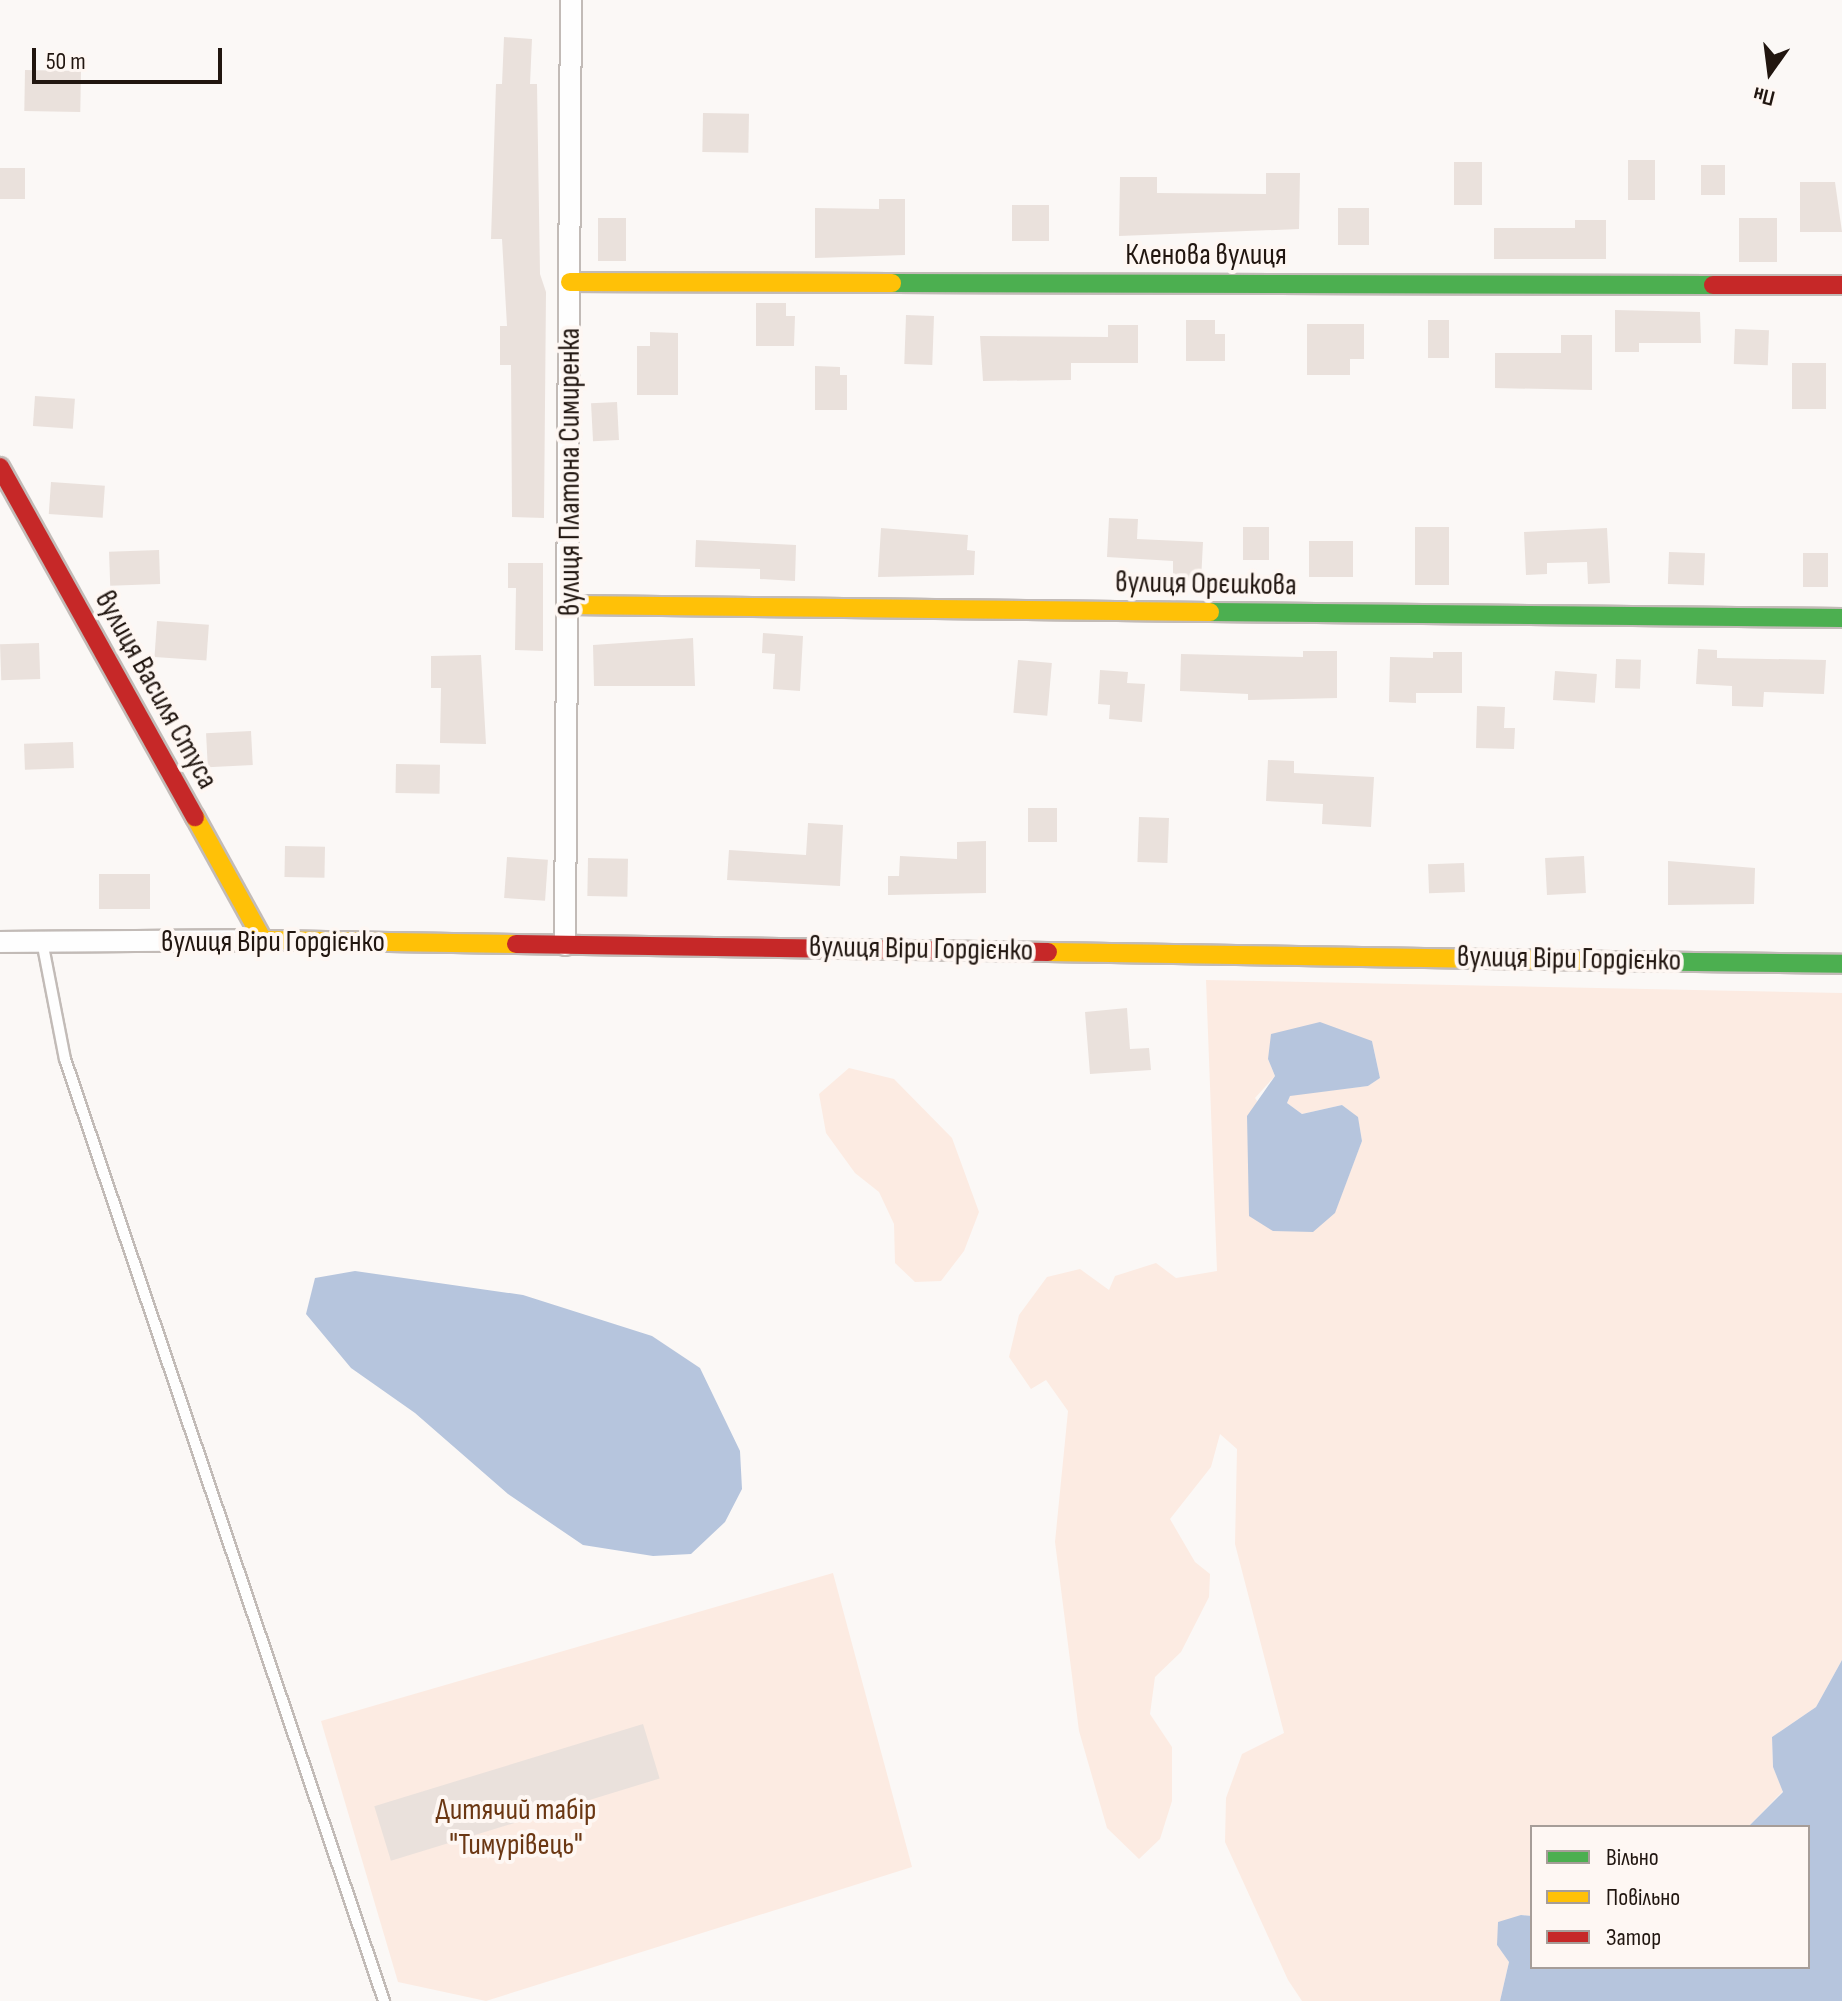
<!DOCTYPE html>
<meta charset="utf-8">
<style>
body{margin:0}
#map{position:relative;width:1842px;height:2001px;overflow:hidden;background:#fbf8f6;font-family:"Sofia Sans Condensed",sans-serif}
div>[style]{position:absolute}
.green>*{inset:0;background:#fcebe2}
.water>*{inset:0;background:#b6c5dd}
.building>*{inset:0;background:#eae1dc;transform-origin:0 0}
.roads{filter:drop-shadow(2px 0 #c2bbb7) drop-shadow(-2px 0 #c2bbb7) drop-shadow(0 2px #c2bbb7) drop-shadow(0 -2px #c2bbb7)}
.lane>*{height:10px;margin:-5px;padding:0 5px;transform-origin:5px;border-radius:5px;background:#fefefe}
.street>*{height:20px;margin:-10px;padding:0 10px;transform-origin:10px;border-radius:10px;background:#fefefe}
.fast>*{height:18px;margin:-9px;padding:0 9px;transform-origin:9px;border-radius:9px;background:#4caf50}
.slow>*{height:18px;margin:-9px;padding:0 9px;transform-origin:9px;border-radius:9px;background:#ffc107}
.jam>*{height:18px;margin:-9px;padding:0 9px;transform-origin:9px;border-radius:9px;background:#c62828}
span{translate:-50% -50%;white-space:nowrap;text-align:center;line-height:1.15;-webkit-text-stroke:8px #fef7f3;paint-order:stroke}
.street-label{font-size:30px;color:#211610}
.park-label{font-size:30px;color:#6b3713}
.legend{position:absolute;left:1530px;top:1825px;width:280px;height:144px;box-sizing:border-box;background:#fef7f3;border:2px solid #a69d98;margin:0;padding:10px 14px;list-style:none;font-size:24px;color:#211610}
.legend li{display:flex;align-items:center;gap:16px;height:40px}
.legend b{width:40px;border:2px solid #a69d98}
.north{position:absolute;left:1730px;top:32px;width:80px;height:80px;-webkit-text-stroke:6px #fef7f3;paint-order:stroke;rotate:194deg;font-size:22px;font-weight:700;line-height:32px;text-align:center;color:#211610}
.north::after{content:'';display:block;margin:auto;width:28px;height:36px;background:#211610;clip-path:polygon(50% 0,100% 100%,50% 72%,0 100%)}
.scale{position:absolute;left:32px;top:48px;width:190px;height:36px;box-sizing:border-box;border:4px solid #211610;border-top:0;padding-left:10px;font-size:24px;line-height:28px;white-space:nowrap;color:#211610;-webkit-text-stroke:6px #fef7f3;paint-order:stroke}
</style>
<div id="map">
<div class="green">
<i style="clip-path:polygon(evenodd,1206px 980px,1842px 993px,1842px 1660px,1816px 1707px,1772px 1737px,1773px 1767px,1783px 1791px,1748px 1827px,1532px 1827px,1532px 1916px,1521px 1915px,1497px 1945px,1509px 1962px,1500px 2001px,1302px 2001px,1288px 1980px,1225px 1842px,1226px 1798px,1242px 1754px,1284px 1733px,1235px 1544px,1237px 1449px,1220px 1434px,1211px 1467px,1170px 1519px,1195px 1562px,1210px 1574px,1209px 1597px,1181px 1652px,1155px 1677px,1150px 1714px,1172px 1747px,1172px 1801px,1160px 1839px,1139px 1859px,1107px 1828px,1079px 1731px,1055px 1542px,1068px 1411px,1046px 1380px,1031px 1389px,1009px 1357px,1019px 1315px,1047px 1277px,1080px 1269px,1109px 1290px,1115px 1276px,1156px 1263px,1176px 1278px,1217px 1271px,1206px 980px,1372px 1041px,1380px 1078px,1368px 1086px,1290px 1095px,1287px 1103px,1302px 1114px,1342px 1105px,1358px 1118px,1362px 1141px,1334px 1214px,1255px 1098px,1275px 1076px,1268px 1059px,1372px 1041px)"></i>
<i style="clip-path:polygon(849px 1068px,894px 1079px,952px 1138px,979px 1212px,964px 1251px,941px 1281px,915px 1282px,895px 1263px,894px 1224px,879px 1192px,855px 1173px,826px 1133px,819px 1094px)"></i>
<i style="clip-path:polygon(833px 1573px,912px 1867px,486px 2001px,398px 1982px,321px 1721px)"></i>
</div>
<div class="water">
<i style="clip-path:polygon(1320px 1022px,1372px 1041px,1380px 1078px,1368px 1086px,1290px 1096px,1287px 1103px,1302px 1114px,1342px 1105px,1358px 1117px,1362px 1141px,1335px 1213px,1313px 1232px,1273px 1231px,1249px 1216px,1247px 1116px,1275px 1076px,1268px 1059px,1271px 1034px)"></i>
<i style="clip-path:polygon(355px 1271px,523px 1295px,652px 1336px,700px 1368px,740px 1451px,742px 1489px,725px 1522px,691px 1554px,653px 1556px,583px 1545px,508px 1494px,415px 1413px,351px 1368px,306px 1314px,315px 1278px)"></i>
<i style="clip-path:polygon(1842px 1660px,1842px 2001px,1500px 2001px,1509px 1962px,1497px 1945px,1498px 1922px,1521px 1915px,1532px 1916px,1532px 1967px,1808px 1967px,1808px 1827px,1748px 1827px,1783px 1792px,1773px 1767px,1772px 1737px,1816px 1707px)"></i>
</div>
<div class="building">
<i style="clip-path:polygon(504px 37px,532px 39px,530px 84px,537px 84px,540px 274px,546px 292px,544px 518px,512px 517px,511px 365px,500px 365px,500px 326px,507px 326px,502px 239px,491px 239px,496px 84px,502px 84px)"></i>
<i style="left:25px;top:70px;width:56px;height:41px;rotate:1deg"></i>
<i style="left:703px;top:113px;width:46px;height:39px;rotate:1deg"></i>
<i style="left:1628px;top:160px;width:27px;height:40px"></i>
<i style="left:1454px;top:162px;width:28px;height:43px"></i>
<i style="left:1701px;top:165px;width:24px;height:30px"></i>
<i style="left:0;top:168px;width:25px;height:31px"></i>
<i style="clip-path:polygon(1266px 173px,1300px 173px,1299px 229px,1119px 236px,1120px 177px,1157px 177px,1157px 193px,1266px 194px)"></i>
<i style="clip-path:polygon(1800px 182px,1835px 182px,1842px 232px,1800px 232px)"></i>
<i style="clip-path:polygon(879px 199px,905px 199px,905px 255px,815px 258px,815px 208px,879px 209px)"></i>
<i style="left:1012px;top:205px;width:37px;height:36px"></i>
<i style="left:1338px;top:208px;width:31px;height:37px"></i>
<i style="left:626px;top:218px;width:43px;height:28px;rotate:90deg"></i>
<i style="left:1739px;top:218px;width:38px;height:44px"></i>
<i style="clip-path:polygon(1575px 220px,1606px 220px,1606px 259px,1494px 259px,1494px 228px,1575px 228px)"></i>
<i style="clip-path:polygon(756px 303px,786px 303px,786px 316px,795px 316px,794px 346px,756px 346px)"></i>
<i style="clip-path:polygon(1615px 310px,1700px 312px,1701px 343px,1639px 343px,1639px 352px,1615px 352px)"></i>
<i style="left:906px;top:315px;width:28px;height:49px;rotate:2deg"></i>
<i style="clip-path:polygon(1186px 320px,1215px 320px,1215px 334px,1225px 334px,1225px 361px,1186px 361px)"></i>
<i style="left:1428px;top:320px;width:21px;height:38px"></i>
<i style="clip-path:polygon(1307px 324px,1364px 324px,1364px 359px,1350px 359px,1350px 375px,1307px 375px)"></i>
<i style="clip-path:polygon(1108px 325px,1138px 325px,1138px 363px,1071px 363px,1071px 380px,983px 381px,980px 336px,1108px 337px)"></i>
<i style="left:1735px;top:329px;width:34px;height:35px;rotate:2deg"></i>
<i style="clip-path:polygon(650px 332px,678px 333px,678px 395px,637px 395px,637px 346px,650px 346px)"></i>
<i style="clip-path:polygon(1561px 335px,1592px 335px,1592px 390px,1495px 388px,1495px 353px,1561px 353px)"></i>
<i style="left:1792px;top:363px;width:34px;height:46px"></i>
<i style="clip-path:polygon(815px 366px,840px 367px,840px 375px,847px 375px,847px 410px,815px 410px)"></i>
<i style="left:35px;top:396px;width:40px;height:30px;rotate:4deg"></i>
<i style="left:617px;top:402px;width:38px;height:26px;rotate:87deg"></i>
<i style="left:51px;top:482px;width:54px;height:32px;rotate:4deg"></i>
<i style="clip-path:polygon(1109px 518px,1138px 519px,1137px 539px,1203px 542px,1201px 581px,1173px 580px,1173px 561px,1107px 557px)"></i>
<i style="left:1243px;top:527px;width:26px;height:33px"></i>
<i style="left:1415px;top:527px;width:34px;height:58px"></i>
<i style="clip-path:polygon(881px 528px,968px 535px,967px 550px,975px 551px,974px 575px,878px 577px)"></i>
<i style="clip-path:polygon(1607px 528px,1610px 583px,1588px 584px,1587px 562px,1547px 563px,1547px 574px,1526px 575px,1524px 532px)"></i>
<i style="clip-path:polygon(696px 540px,796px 545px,795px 581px,760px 579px,760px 569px,695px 567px)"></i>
<i style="left:1309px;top:541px;width:44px;height:36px"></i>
<i style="left:159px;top:550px;width:34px;height:50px;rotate:88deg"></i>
<i style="left:1669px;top:552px;width:36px;height:32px;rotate:2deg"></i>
<i style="left:1803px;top:553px;width:25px;height:34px"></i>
<i style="clip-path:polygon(508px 563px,543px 563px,543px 651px,515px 650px,516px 588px,508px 588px)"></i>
<i style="left:157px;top:621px;width:52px;height:36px;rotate:4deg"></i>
<i style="clip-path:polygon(763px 633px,803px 636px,800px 691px,773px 689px,775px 654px,762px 653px)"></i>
<i style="clip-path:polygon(693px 638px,695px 686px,594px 686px,593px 645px)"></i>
<i style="left:39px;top:643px;width:36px;height:39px;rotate:88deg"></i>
<i style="clip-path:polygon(1698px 649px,1717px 650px,1717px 658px,1826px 660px,1824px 694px,1764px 692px,1763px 707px,1732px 706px,1732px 686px,1696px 684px)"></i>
<i style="clip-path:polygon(1303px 651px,1337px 651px,1337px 698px,1248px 700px,1248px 694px,1180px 691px,1181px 654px,1303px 657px)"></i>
<i style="clip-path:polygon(1433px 652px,1462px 652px,1462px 693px,1416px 693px,1416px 703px,1389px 702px,1390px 657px,1433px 658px)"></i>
<i style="clip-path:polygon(481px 655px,486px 744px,440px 743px,441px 688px,431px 688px,431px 656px)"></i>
<i style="left:1616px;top:659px;width:25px;height:29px;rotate:2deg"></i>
<i style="left:1018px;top:660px;width:34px;height:53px;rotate:5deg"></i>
<i style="clip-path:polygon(1100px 670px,1128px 672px,1127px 683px,1145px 684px,1142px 722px,1109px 719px,1110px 705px,1098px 704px)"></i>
<i style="left:1555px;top:671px;width:42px;height:29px;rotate:4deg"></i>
<i style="clip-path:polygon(1477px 706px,1505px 707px,1504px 728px,1515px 728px,1514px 749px,1476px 748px)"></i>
<i style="left:251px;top:731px;width:34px;height:45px;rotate:87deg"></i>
<i style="left:73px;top:742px;width:26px;height:49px;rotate:88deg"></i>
<i style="clip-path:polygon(1268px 760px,1294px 761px,1294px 773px,1374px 777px,1371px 827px,1322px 824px,1323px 804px,1266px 801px)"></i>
<i style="left:396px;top:764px;width:44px;height:29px;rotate:1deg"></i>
<i style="left:1028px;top:808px;width:29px;height:34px"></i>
<i style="left:1139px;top:817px;width:30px;height:45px;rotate:2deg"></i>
<i style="clip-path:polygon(808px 823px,843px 825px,840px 886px,727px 880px,729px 850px,806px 855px)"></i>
<i style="clip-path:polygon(986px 841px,986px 893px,888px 895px,888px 876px,899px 876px,900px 856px,957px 859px,957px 842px)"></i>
<i style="left:285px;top:846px;width:40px;height:31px;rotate:1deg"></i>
<i style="left:1584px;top:856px;width:37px;height:39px;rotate:87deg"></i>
<i style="left:507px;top:857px;width:41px;height:41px;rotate:4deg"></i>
<i style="left:588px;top:858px;width:40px;height:38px;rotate:1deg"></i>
<i style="clip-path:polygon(1668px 861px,1755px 868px,1754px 904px,1668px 905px)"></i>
<i style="left:1464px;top:863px;width:29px;height:36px;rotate:88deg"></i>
<i style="left:99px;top:874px;width:51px;height:35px"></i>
<i style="clip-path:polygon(1127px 1008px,1130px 1049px,1149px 1048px,1151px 1070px,1090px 1074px,1085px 1012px)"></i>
<i style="left:643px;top:1724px;width:57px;height:281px;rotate:73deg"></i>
</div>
<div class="roads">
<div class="lane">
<i style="left:42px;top:941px;width:120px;rotate:79deg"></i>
<i style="left:65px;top:1059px;width:995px;rotate:71.29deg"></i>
</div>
<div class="street">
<i style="left:0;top:942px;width:263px;rotate:-0.4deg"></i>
<i style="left:565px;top:945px;width:945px;rotate:-89.64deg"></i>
</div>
<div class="fast">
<i style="left:892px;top:283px;width:821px;rotate:0.14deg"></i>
<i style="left:1210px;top:612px;width:632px;rotate:0.54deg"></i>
<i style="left:1612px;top:961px;width:230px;rotate:0.7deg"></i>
</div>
<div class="slow">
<i style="left:570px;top:282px;width:322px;rotate:0.2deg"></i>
<i style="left:570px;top:605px;width:640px;rotate:0.63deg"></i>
<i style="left:195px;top:817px;width:141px;rotate:61.1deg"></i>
<i style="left:263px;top:940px;width:253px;rotate:0.9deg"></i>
<i style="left:1048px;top:952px;width:564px;rotate:0.91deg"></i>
</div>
<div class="jam">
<i style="left:1713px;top:285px;width:129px"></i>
<i style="left:0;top:467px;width:401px;rotate:60.9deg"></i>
<i style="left:516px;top:944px;width:532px;rotate:0.86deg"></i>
</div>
</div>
<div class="street-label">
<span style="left:1206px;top:255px">Кленова вулиця</span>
<span style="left:570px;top:472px;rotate:-90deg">вулиця Платона Симиренка</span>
<span style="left:1206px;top:584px;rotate:1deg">вулиця Орєшкова</span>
<span style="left:156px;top:690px;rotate:61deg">вулиця Василя Стуса</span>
<span style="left:273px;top:942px">вулиця Віри Гордієнко</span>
<span style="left:921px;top:949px;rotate:1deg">вулиця Віри Гордієнко</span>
<span style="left:1569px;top:959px;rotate:1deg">вулиця Віри Гордієнко</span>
</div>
<div class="park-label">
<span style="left:516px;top:1827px">Дитячий табір<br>"Тимурівець"</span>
</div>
<ul class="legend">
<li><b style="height:10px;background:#4caf50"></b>Вільно</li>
<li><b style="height:10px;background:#ffc107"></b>Повільно</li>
<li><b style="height:10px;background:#c62828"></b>Затор</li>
</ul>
<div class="north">Пн</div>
<div class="scale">50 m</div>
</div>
